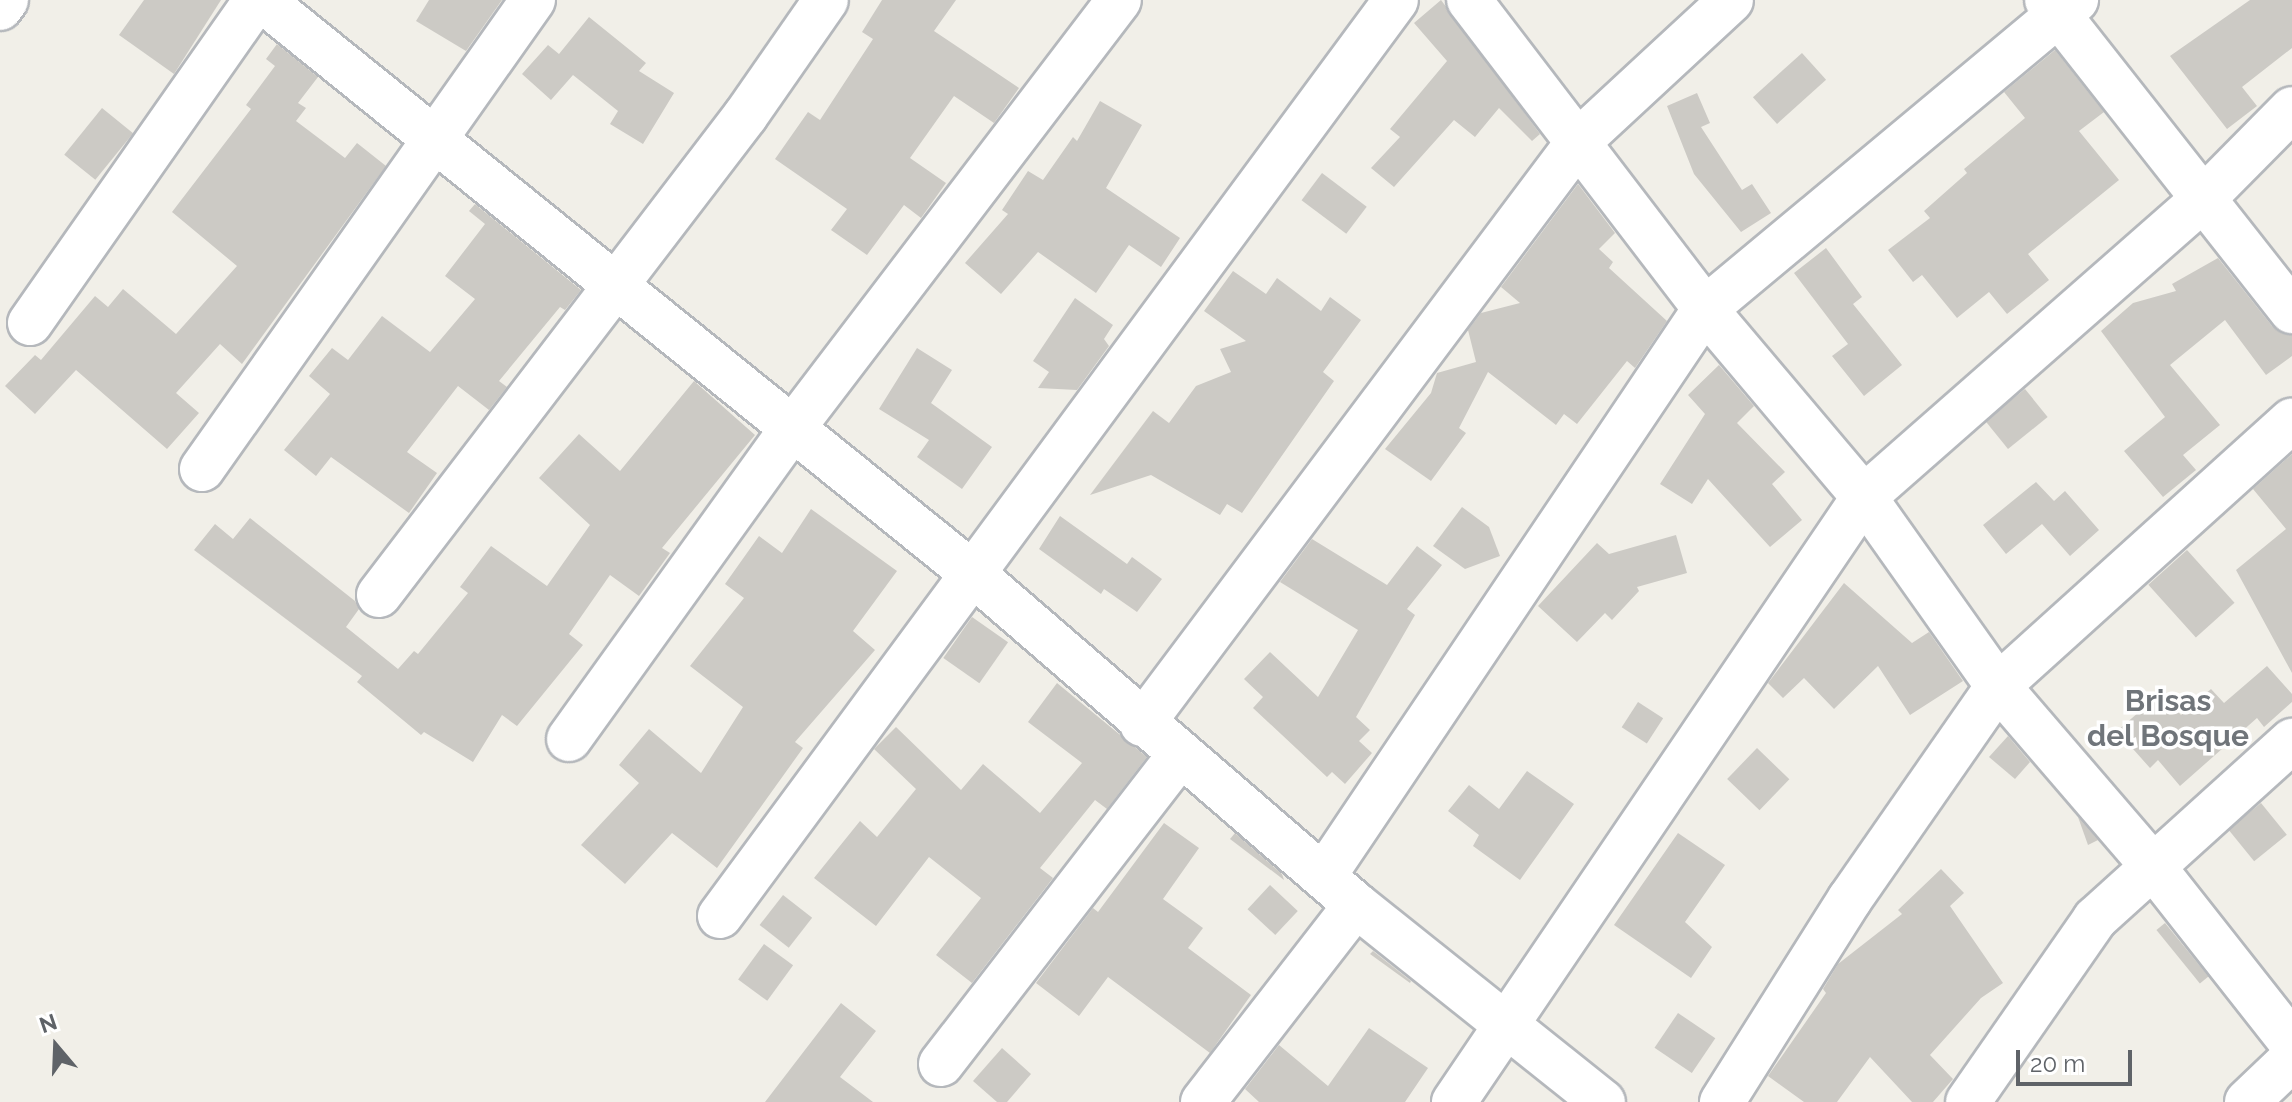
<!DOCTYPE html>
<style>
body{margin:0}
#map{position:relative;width:2292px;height:1102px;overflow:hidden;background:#f1efe8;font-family:Raleway,sans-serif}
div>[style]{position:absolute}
.building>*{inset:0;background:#cccac5;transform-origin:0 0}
.roads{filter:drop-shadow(2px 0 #b5b8bc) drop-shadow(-2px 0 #b5b8bc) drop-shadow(0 2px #b5b8bc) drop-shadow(0 -2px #b5b8bc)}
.street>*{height:44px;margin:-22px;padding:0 22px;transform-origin:22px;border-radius:22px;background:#fff}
.secondary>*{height:44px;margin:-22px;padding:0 22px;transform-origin:22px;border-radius:22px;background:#fff}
span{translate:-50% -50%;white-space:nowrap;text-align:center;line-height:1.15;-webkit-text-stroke:7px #fff;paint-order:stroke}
.neighbourhood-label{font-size:30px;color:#70757a;font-weight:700}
.north{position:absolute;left:16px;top:1006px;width:80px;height:80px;-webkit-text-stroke:6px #fff;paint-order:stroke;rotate:341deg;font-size:22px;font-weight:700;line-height:32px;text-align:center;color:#5f6368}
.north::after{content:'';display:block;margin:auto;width:28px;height:36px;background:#5f6368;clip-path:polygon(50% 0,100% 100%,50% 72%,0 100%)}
.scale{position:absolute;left:2016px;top:1050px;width:116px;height:36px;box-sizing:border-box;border:4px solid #5f6368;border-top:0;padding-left:10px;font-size:24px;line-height:28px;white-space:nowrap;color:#5f6368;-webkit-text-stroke:6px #fff;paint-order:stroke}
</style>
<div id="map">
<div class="building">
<i style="clip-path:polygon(144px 0,221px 0,174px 74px,119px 35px)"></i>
<i style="clip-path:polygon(429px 0,502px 0,466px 51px,416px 21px)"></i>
<i style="clip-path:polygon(882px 0,956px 0,934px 31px,1019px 88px,994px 123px,954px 96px,910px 158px,946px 183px,921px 218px,904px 205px,867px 255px,831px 230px,847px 209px,775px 159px,808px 112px,820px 120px,873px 39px,862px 32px)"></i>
<i style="clip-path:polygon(1441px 0,1540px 134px,1532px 141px,1499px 108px,1475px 137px,1454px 120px,1394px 187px,1371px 168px,1400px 137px,1390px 129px,1447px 61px,1414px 23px)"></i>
<i style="clip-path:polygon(2250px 0,2292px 0,2292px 48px,2242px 87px,2257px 106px,2227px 129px,2170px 56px)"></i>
<i style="clip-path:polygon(589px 17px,646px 63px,639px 71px,674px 93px,643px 144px,610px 124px,618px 111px,573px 75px,551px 100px,522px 74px,548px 45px,559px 54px)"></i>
<i style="clip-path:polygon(277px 44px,318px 77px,298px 103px,306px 108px,296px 121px,345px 158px,357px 143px,386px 166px,242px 364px,220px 344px,176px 393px,199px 413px,167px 449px,76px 370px,35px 414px,5px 386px,35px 355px,41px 360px,95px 296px,108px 307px,123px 289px,176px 334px,237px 266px,172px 212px,251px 109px,246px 105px,275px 66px,266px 59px)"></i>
<i style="clip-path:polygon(2055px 50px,2104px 112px,2079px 131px,2119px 180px,2028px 254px,2049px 280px,2007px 314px,1989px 292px,1957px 318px,1922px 275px,1913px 282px,1888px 250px,1930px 218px,1924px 211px,1967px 173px,1964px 169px,2025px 118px,2004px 92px)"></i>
<i style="left:1802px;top:53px;width:36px;height:66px;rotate:48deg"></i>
<i style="clip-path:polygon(1697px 93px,1710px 123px,1701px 127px,1742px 190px,1752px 184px,1771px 213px,1741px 232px,1694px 174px,1667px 106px)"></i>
<i style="clip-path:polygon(1100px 101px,1142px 125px,1106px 188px,1180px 238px,1161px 267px,1129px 245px,1096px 293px,1038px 252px,1001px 294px,965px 263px,1008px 214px,1002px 210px,1028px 171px,1043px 180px,1073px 137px,1077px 141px)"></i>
<i style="left:102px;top:108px;width:40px;height:60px;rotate:39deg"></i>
<i style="left:1322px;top:173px;width:56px;height:34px;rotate:37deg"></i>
<i style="clip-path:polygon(1578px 184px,1615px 233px,1599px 249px,1613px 262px,1609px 268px,1667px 321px,1635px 368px,1627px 361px,1577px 424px,1564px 414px,1556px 425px,1488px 372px,1459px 428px,1466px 433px,1431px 481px,1385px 449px,1431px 393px,1437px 373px,1476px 362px,1468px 330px,1481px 313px,1520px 303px,1501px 287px)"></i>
<i style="clip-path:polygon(475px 204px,581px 290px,565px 310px,560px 307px,499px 381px,507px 387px,489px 410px,458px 386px,407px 452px,437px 473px,409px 513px,331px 457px,316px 476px,284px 450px,330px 394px,309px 376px,332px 348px,348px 360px,382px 316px,430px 352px,475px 299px,445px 276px,485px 224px,469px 211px)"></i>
<i style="clip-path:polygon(1826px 248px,1862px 297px,1853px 304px,1902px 365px,1864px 396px,1832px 356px,1848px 344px,1794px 273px)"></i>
<i style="clip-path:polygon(2218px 258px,2272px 326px,2292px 335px,2292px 356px,2266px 375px,2225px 320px,2170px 365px,2220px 425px,2183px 455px,2196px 470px,2163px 497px,2124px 451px,2165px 417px,2101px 331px,2133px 303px,2176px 291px,2172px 284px)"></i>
<i style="clip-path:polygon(1233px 271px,1266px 294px,1277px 278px,1321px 311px,1330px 297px,1361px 320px,1323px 372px,1334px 381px,1242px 513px,1227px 504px,1220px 515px,1151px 475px,1090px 495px,1153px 411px,1169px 423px,1196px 386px,1231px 372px,1220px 349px,1246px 341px,1204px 311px)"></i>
<i style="clip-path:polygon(1075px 298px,1113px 325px,1104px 339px,1109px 346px,1077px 390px,1038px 388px,1049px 372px,1033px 361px)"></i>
<i style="clip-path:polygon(917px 348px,952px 370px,931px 403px,992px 447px,962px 489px,917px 457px,929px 440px,879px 409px)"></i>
<i style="clip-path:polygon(1719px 365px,1754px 406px,1737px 423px,1785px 472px,1772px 484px,1802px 520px,1770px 547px,1708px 479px,1692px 504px,1660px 484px,1705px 414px,1688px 395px)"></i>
<i style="clip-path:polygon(694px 381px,755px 435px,662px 548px,670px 553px,639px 596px,610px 575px,569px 634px,583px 645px,517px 726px,502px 715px,473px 762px,424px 732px,421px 735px,357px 682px,362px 676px,194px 550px,215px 524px,233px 539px,250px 518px,355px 601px,359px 609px,346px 627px,398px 669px,414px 651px,418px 654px,468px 593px,460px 587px,491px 546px,547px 586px,590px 525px,539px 478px,579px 434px,620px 471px)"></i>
<i style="left:2025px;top:389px;width:36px;height:51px;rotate:51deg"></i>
<i style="clip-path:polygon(2292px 454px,2292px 673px,2236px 570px,2286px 529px,2253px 489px)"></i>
<i style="clip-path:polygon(2036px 482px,2054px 501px,2065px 491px,2099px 530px,2070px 556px,2042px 524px,2006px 554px,1983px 525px)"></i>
<i style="clip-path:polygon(1462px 507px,1489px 527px,1500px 556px,1465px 569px,1433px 546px)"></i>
<i style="clip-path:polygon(811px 509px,897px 571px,853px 631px,875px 650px,795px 742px,803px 748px,717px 868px,672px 833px,625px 884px,581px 845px,639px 783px,619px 765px,649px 729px,701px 773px,743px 707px,690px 666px,744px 598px,725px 584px,759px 536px,782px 553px)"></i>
<i style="clip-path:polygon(1060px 516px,1127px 564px,1132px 557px,1162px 579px,1137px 612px,1104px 589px,1101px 594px,1039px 549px)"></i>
<i style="clip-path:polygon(1676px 535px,1687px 573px,1637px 587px,1639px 591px,1612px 620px,1605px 613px,1577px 642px,1538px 606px,1597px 543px,1609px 554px)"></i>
<i style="clip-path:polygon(1312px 539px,1387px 585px,1417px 546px,1442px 565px,1407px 609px,1415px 615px,1356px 717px,1370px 730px,1359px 741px,1372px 753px,1345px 784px,1332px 772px,1327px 777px,1253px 708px,1263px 697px,1244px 679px,1270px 652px,1318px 697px,1358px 630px,1280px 582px)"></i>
<i style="left:2187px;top:550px;width:71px;height:52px;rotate:48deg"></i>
<i style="clip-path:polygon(1844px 583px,1912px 643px,1929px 632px,1963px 681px,1910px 715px,1878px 666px,1834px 709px,1804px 678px,1783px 698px,1768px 683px)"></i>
<i style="left:972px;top:617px;width:44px;height:50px;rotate:35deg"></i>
<i style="clip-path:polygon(2267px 666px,2292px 694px,2292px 702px,2264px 727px,2257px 718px,2180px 786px,2158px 760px,2150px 768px,2117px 731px,2161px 693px,2181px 715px,2211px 689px,2224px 703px)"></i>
<i style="clip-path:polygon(1057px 683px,1147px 757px,1107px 809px,1095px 800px,1040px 868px,1053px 878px,972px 983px,936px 955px,981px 898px,929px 857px,876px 926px,814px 878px,860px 821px,877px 837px,916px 789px,874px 749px,896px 727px,961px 790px,983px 764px,1040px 813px,1082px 763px,1028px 722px)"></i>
<i style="left:1638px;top:702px;width:30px;height:30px;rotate:33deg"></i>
<i style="clip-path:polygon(2008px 736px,2030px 762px,2015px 779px,1989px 757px)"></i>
<i style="left:1757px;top:748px;width:45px;height:43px;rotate:44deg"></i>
<i style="clip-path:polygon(1527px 771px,1574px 804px,1520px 880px,1473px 846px,1479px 835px,1448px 811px,1469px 785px,1499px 809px)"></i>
<i style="left:2261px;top:803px;width:41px;height:42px;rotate:51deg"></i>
<i style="clip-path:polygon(2078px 817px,2098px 840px,2088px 845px)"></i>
<i style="clip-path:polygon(1164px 823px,1199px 848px,1163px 899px,1203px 928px,1188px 948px,1251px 995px,1210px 1053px,1108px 977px,1079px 1016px,1036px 983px,1093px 908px,1098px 912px)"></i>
<i style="clip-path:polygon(1235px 833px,1282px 874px,1284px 880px,1230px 839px)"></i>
<i style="clip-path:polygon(1678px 833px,1725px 865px,1685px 922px,1712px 947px,1691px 978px,1614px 925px)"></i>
<i style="clip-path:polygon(1941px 869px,1964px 893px,1950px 906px,2003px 983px,1981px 998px,1930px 1055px,1953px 1079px,1933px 1102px,1912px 1102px,1870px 1057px,1837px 1102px,1804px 1102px,1768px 1076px,1826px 993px,1823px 989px,1838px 964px,1902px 914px,1898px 910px)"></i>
<i style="left:1270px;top:885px;width:38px;height:33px;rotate:43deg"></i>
<i style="left:783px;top:895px;width:37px;height:38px;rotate:38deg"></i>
<i style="left:2165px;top:923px;width:69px;height:11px;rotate:51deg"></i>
<i style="left:764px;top:944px;width:36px;height:44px;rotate:36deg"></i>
<i style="clip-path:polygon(1373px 951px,1411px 981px,1410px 983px,1370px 954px)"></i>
<i style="clip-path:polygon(841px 1003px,876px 1031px,840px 1077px,873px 1102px,765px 1102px)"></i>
<i style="left:1678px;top:1013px;width:45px;height:42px;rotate:34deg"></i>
<i style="clip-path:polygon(1369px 1028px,1428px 1068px,1405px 1102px,1259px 1102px,1245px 1089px,1279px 1045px,1328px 1086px)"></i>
<i style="clip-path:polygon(1002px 1048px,1031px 1074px,1007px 1102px,997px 1102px,973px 1081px)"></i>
</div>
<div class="roads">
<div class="street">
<i style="left:262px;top:0;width:914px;rotate:38.91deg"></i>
<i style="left:973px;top:574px;width:506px;rotate:40.83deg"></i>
<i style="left:1356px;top:905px;width:316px;rotate:38.6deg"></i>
<i style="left:1469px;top:0;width:389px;rotate:52.6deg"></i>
<i style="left:1705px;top:309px;width:246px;rotate:49.8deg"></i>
<i style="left:1864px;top:497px;width:232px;rotate:54.7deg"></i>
<i style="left:1998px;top:686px;width:235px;rotate:49.3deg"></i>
<i style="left:2151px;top:864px;width:228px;rotate:51.8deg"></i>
<i style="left:2047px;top:0;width:396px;rotate:51.8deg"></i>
<i style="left:30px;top:323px;width:394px;rotate:-55deg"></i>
<i style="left:202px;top:469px;width:574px;rotate:-54.79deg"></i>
<i style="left:379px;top:595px;width:604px;rotate:-52.6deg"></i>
<i style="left:746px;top:115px;width:140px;rotate:-55.2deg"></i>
<i style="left:1142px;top:724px;width:729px;rotate:-53.15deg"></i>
<i style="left:1579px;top:141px;width:207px;rotate:-42.8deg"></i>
<i style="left:569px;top:739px;width:382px;rotate:-54.3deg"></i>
<i style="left:792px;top:429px;width:539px;rotate:-52.68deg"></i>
<i style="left:1325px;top:874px;width:681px;rotate:-56.08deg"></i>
<i style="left:1705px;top:309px;width:483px;rotate:-39.8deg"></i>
<i style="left:720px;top:916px;width:1138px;rotate:-53.57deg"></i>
<i style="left:941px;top:1064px;width:389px;rotate:-52.3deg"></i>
<i style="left:1203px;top:1102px;width:249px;rotate:-52.2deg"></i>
<i style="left:1454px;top:1102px;width:731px;rotate:-55.88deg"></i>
<i style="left:1864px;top:497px;width:453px;rotate:-41.3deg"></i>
<i style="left:2204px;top:198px;width:125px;rotate:-45.3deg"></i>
<i style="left:1722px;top:1102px;width:240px;rotate:-57.8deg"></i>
<i style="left:1850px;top:899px;width:259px;rotate:-55.2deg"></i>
<i style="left:1998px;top:686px;width:396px;rotate:-42.1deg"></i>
<i style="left:1968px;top:1102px;width:223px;rotate:-55.2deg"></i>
<i style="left:2095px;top:919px;width:266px;rotate:-42.1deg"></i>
<i style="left:2247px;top:1102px;width:62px;rotate:-43.7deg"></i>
</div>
<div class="secondary">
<i style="left:0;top:8px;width:10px;rotate:-53deg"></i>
</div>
</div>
<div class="neighbourhood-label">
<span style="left:2168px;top:718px">Brisas<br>del Bosque</span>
</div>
<div class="north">N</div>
<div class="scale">20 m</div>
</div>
